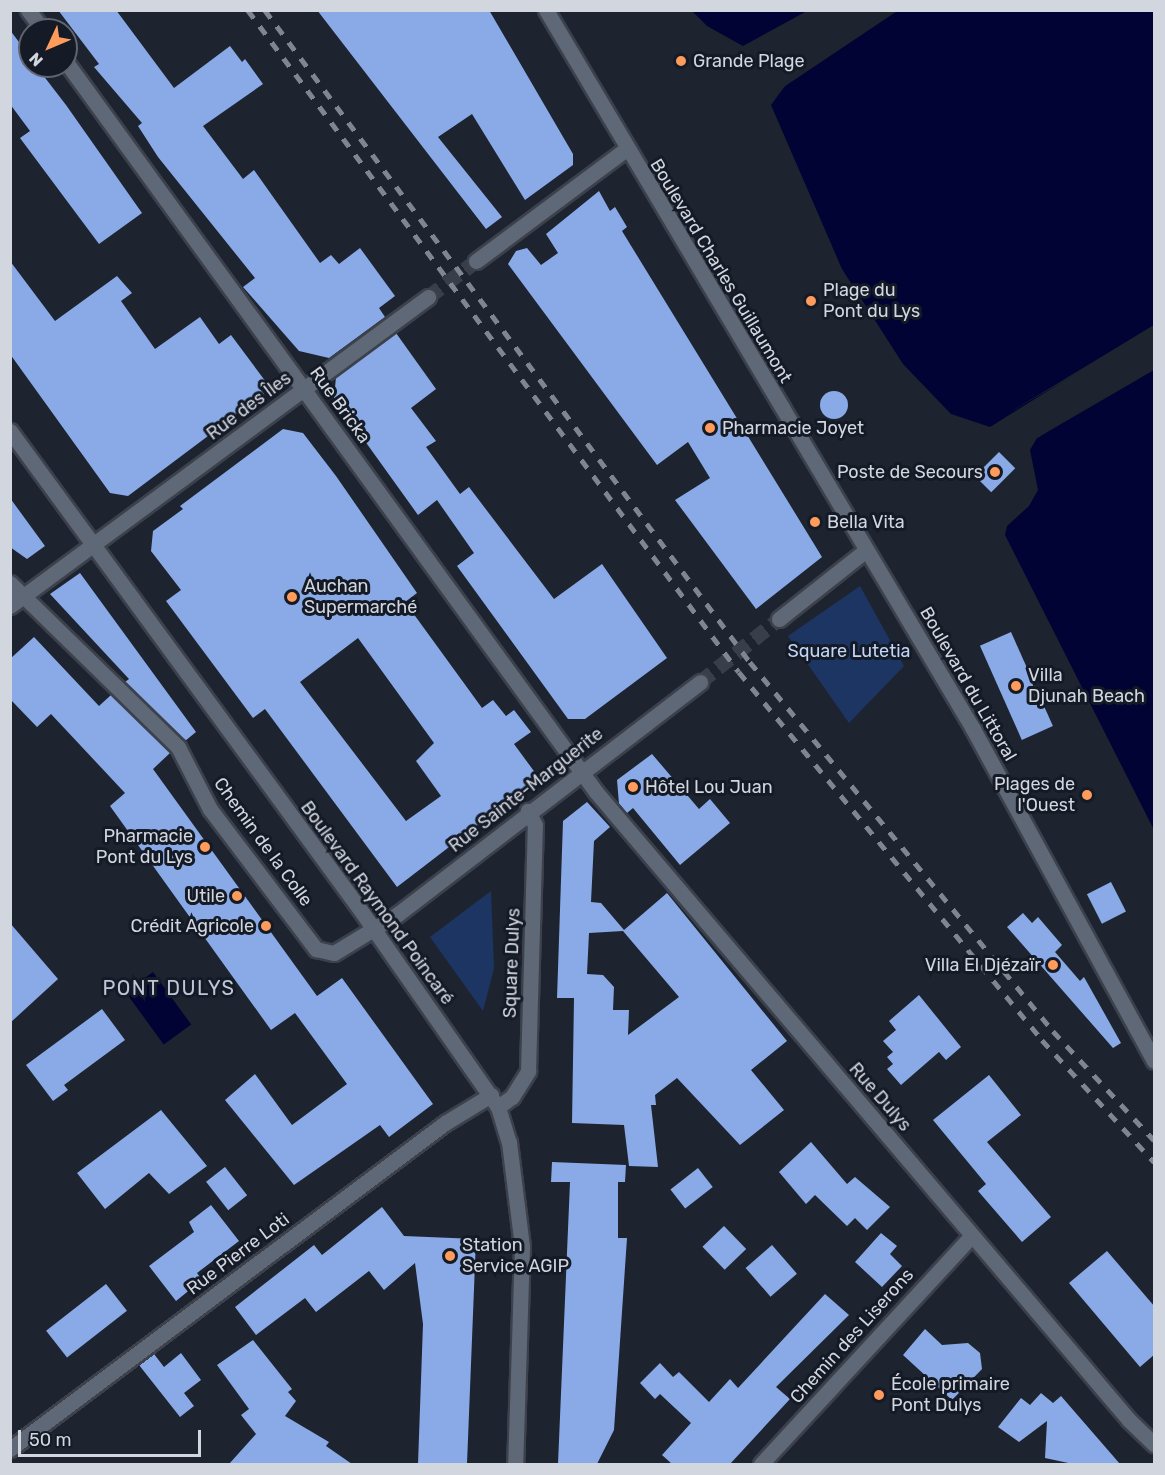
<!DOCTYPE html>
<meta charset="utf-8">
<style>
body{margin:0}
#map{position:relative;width:1165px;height:1475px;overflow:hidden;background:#1d2430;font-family:Rubik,sans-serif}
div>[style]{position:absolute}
.green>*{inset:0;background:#1d3563}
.water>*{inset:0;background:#000333;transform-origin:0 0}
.pier>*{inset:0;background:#1d2430}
.building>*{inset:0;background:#89aae6;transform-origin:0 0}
.round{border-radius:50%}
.minor-tunnel>*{height:15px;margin-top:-7.5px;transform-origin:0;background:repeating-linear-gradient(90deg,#383f4a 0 15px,transparent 0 23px)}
.roads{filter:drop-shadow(2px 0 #3c414c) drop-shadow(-2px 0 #3c414c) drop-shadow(0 2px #3c414c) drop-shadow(0 -2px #3c414c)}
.minor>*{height:15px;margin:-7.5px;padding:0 7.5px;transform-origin:7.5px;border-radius:7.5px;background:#5f6876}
.secondary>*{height:15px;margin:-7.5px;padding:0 7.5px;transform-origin:7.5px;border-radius:7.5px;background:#5f6876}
.rail>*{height:4.5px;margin-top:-2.25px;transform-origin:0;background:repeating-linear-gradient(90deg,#808690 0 10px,transparent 0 20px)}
.dots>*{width:16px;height:16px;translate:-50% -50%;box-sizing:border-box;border:3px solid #141a26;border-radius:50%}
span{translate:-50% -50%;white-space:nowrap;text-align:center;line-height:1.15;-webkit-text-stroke:6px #141a26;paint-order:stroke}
.poi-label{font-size:18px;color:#d2d6df}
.left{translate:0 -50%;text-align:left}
.right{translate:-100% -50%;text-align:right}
.street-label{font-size:18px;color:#d2d6df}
.park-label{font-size:18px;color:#c2d5f6}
.neighbourhood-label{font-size:20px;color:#bec7d8;letter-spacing:1.5px}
.frame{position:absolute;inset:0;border:12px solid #d2d6df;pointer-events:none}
.north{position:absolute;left:18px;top:18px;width:60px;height:60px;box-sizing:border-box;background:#141a26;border:2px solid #606570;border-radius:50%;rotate:226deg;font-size:16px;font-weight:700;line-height:24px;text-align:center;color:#d2d6df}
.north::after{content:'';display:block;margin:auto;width:21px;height:27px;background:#ff9b5b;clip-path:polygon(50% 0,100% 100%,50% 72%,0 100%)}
.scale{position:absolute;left:18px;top:1430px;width:183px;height:27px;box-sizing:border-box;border:3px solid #d2d6df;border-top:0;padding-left:8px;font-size:18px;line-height:21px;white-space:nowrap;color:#d2d6df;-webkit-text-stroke:4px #141a26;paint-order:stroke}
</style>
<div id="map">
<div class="green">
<i style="clip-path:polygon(860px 586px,904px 666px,849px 723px,788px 636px)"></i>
<i style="clip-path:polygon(491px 891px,494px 968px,483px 1011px,430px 937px)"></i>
</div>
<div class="water">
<i style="clip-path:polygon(692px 11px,807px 11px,743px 46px,707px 26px)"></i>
<i style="clip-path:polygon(897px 11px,1154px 11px,1154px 325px,990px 427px,951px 414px,903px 364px,842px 269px,771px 105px,785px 86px)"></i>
<i style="clip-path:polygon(1154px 370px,1154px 830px,1005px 535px,1007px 526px,1029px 506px,1038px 490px,1030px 450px,1037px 438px)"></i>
<i style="left:153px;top:972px;width:65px;height:34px;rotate:54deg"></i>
</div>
<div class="pier">
<i style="clip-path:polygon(891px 10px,897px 11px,785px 86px,769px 103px,784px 84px)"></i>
<i style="clip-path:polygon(1154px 325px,1154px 329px,1007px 414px)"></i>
<i style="clip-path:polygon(1154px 367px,1037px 438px,1035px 436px,1153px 368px)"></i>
</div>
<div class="building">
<i style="clip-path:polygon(58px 10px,116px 10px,174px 88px,230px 46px,242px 62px,245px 59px,263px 84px,203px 126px,243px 179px,254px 170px,320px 263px,331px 255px,339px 264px,360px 248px,395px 296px,379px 308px,385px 317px,329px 358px,299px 351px,243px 287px,255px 278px,158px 157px,138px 126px,142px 123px,94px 67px,99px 64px)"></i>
<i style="clip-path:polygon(317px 10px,489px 10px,573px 154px,573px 165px,525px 200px,472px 114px,438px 137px,502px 217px,486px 229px)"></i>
<i style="clip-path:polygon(10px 30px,30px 57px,30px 66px,36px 66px,66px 105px,142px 213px,99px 244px,20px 138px,30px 131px,10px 104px)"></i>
<i style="clip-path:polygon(599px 191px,610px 211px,615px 207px,627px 227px,622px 231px,822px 557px,756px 609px,675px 500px,710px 478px,688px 442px,657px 465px,508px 264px,516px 251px,527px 248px,541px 265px,558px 253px,546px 234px)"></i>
<i style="clip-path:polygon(10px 261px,55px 321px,117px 276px,132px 293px,121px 301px,155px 349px,200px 317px,219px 344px,231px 335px,266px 382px,259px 388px,264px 394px,128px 496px,110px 493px,10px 354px)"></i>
<i style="clip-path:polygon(396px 333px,436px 389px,411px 408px,436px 441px,426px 447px,460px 494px,469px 487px,554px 599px,602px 564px,667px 658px,585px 719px,568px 719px,457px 566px,474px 553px,437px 500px,418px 515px,334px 398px,336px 377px)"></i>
<i class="round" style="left:820px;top:391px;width:28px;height:28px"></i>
<i style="clip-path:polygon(evenodd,283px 429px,303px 433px,336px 476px,417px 593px,405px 602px,482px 708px,493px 700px,506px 716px,514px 710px,531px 732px,514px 744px,539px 778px,397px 887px,265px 709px,253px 718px,166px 601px,181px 590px,151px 551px,153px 531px,183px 509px,180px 506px,283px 429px,358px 638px,434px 743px,416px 761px,441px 796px,406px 821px,300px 682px,358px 638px)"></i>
<i style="left:999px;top:452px;width:23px;height:34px;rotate:45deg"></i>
<i style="clip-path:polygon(10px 498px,45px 546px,27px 559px,10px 547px)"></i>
<i style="clip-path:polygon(80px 573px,196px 732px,185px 741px,125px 682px,129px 679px,50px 594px)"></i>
<i style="left:1011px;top:632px;width:103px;height:34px;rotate:66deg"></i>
<i style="clip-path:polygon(34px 637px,99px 706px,111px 695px,170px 753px,153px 769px,317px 996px,342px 978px,433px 1104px,389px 1137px,380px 1125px,294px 1185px,225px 1100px,255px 1074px,292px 1125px,347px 1084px,295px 1013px,271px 1030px,110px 806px,125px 793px,51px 714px,37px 727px,10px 699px,10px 659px)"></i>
<i style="clip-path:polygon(652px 754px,699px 809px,710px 799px,730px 823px,680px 865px,633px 808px,627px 813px,619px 804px,617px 780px)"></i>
<i style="clip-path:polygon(evenodd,587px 802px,610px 827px,594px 841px,591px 902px,601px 903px,624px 930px,667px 893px,787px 1041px,751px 1070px,784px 1110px,740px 1145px,677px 1078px,655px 1095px,656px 1105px,651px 1105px,658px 1167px,629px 1166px,624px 1125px,572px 1123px,574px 998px,557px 998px,563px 821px,587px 802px,623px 931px,679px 997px,628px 1035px,629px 1010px,613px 1010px,614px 987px,603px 975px,587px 974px,589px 933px,623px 931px)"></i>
<i style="left:1111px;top:882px;width:33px;height:27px;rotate:63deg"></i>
<i style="clip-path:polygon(1023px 913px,1032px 923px,1038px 917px,1062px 945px,1055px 952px,1080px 981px,1084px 977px,1121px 1043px,1113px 1048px,1007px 927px)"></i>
<i style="clip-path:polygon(10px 923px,58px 979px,10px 1023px)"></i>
<i style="clip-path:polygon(919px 995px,961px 1047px,946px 1060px,939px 1052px,901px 1085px,887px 1069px,893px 1064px,887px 1057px,893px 1052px,883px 1041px,896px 1030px,889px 1021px)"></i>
<i style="clip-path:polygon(102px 1009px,125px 1040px,64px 1085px,68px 1090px,53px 1101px,26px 1065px)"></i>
<i style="clip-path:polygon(989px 1075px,1021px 1115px,987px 1142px,1051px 1217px,1022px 1242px,978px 1191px,986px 1184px,933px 1120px)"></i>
<i style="clip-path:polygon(161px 1110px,207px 1166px,169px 1194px,149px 1173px,105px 1209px,77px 1173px)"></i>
<i style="clip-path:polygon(811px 1142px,847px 1184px,855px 1177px,890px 1207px,867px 1230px,855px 1218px,847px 1226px,815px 1195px,806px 1204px,779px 1172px)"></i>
<i style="clip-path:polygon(552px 1162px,626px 1165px,625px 1182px,618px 1182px,618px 1238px,627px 1238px,614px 1430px,597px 1464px,558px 1464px,570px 1182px,551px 1182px)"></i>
<i style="left:225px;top:1167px;width:36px;height:24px;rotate:52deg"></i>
<i style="left:698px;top:1168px;width:24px;height:35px;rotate:52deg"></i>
<i style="clip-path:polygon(211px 1205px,239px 1241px,197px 1273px,202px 1280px,176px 1301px,149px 1266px,194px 1232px,189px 1222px)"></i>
<i style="clip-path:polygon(382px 1207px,404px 1236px,476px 1239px,467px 1464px,418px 1464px,423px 1324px,415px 1263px,384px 1290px,369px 1271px,316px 1312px,305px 1298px,256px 1335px,235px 1307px,314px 1245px,322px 1255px)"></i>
<i style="left:724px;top:1226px;width:32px;height:30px;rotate:46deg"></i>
<i style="clip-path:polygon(881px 1233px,897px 1246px,890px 1254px,902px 1266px,882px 1287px,855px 1262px)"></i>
<i style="left:772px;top:1245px;width:38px;height:35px;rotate:49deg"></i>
<i style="clip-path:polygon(1107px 1251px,1155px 1307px,1155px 1354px,1140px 1367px,1069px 1283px)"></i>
<i style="left:106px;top:1284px;width:34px;height:76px;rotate:52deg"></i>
<i style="clip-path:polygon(825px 1294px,849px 1315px,776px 1387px,790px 1399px,730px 1464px,672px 1464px,662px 1455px,691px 1423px,660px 1394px,655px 1399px,640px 1383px,660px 1363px,673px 1377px,679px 1372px,709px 1402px,730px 1379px,738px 1388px)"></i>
<i style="clip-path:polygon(925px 1329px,942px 1345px,968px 1343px,980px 1353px,982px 1369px,952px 1400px,903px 1355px)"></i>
<i style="clip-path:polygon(253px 1340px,292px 1389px,288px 1392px,296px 1401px,285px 1416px,329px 1442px,326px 1446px,352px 1464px,229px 1464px,256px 1434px,241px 1415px,249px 1409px,217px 1365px)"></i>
<i style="clip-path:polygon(181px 1353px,201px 1380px,184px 1393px,194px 1406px,180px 1417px,139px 1365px,154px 1354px,164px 1367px)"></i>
<i style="clip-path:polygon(1041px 1393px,1053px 1403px,1061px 1396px,1120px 1464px,1073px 1464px,1045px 1458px,1047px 1421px,1019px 1442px,998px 1427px,1021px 1398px,1030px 1405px)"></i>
</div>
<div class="minor-tunnel">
<i style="left:428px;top:297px;width:60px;rotate:-36.9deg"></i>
<i style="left:700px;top:682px;width:101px;rotate:-38.6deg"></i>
</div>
<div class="roads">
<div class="minor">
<i style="left:28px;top:10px;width:25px;rotate:53deg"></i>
<i style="left:66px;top:62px;width:902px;rotate:54.02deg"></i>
<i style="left:596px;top:792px;width:824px;rotate:49.68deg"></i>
<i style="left:1129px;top:1420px;width:35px;rotate:44deg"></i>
<i style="left:476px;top:261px;width:186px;rotate:-36.7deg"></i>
<i style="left:10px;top:583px;width:235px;rotate:44.3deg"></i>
<i style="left:178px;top:747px;width:70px;rotate:62.7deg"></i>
<i style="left:210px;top:809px;width:176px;rotate:52.9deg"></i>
<i style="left:316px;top:949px;width:18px;rotate:13deg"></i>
<i style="left:334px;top:953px;width:75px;rotate:-31.4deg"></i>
<i style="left:398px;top:914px;width:381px;rotate:-37.5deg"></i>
<i style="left:10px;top:606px;width:520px;rotate:-36.47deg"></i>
<i style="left:779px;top:619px;width:111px;rotate:-38.4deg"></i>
<i style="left:498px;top:1107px;width:17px;rotate:-36deg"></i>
<i style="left:512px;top:1097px;width:31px;rotate:-58deg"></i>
<i style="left:528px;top:1071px;width:246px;rotate:-88.4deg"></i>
<i style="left:535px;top:825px;width:16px;rotate:-117deg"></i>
<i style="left:10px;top:1449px;width:544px;rotate:-36.85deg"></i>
<i style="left:445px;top:1123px;width:54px;rotate:-31.3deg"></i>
<i style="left:761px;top:1464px;width:311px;rotate:-47.3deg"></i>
</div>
<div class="secondary">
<i style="left:546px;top:10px;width:836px;rotate:59.29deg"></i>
<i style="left:973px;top:729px;width:378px;rotate:61.4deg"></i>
<i style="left:10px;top:431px;width:591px;rotate:53.81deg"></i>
<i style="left:359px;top:908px;width:243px;rotate:55.1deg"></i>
<i style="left:498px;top:1107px;width:37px;rotate:73deg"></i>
<i style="left:509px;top:1142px;width:106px;rotate:82.9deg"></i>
<i style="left:522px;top:1247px;width:217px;rotate:91.8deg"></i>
</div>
</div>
<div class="rail">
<i style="left:248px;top:10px;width:824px;rotate:53.44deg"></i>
<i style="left:739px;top:672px;width:477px;rotate:50.5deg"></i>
<i style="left:1042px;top:1040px;width:166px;rotate:47.4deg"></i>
<i style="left:265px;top:10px;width:813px;rotate:53.36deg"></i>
<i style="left:750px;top:662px;width:477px;rotate:50.6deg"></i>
<i style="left:1053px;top:1031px;width:149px;rotate:47.2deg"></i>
</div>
<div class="dots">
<i style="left:681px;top:61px;background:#ff9b5b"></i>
<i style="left:811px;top:301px;background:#ff9b5b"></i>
<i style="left:710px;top:428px;background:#ff9b5b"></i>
<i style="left:995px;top:472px;background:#ff9b5b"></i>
<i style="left:815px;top:522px;background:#ff9b5b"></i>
<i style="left:292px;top:597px;background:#ff9b5b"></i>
<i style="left:1016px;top:686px;background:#ff9b5b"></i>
<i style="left:633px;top:787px;background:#ff9b5b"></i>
<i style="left:1087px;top:795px;background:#ff9b5b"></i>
<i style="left:205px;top:847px;background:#ff9b5b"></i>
<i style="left:237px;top:896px;background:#ff9b5b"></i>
<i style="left:266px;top:926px;background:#ff9b5b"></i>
<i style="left:1053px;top:965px;background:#ff9b5b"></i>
<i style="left:450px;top:1256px;background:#ff9b5b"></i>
<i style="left:879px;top:1395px;background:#ff9b5b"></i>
</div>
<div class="poi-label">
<span class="left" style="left:693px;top:61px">Grande Plage</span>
<span class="left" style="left:823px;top:301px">Plage du<br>Pont du Lys</span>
<span class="left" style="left:722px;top:428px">Pharmacie Joyet</span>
<span class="right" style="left:983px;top:472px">Poste de Secours</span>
<span class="left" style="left:827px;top:522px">Bella Vita</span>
<span class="left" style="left:304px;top:597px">Auchan<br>Supermarché</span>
<span class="left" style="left:1028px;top:686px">Villa<br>Djunah Beach</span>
<span class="right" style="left:1075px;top:795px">Plages de<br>l'Ouest</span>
<span class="left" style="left:645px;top:787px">Hôtel Lou Juan</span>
<span class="right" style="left:193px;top:847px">Pharmacie<br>Pont du Lys</span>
<span class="right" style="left:225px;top:896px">Utile</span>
<span class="right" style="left:254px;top:926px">Crédit Agricole</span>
<span class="right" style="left:1041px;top:965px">Villa El Djézaïr</span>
<span class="left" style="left:462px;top:1256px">Station<br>Service AGIP</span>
<span class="left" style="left:891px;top:1395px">École primaire<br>Pont Dulys</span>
</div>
<div class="street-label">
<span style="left:721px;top:271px;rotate:59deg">Boulevard Charles Guillaumont</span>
<span style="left:340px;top:405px;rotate:54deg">Rue Bricka</span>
<span style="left:249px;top:406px;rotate:-37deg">Rue des Îles</span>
<span style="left:968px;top:684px;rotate:60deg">Boulevard du Littoral</span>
<span style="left:526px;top:790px;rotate:-38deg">Rue Sainte-Marguerite</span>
<span style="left:263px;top:842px;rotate:54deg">Chemin de la Colle</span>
<span style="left:377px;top:903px;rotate:54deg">Boulevard Raymond Poincaré</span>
<span style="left:512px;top:963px;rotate:-88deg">Square Dulys</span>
<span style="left:880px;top:1097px;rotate:49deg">Rue Dulys</span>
<span style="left:238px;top:1254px;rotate:-37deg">Rue Pierre Loti</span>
<span style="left:852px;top:1336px;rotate:-48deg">Chemin des Liserons</span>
</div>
<div class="park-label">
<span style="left:849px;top:651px">Square Lutetia</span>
</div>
<div class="neighbourhood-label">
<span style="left:169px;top:988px">PONT DULYS</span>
</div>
<div class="frame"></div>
<div class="north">N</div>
<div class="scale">50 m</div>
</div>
